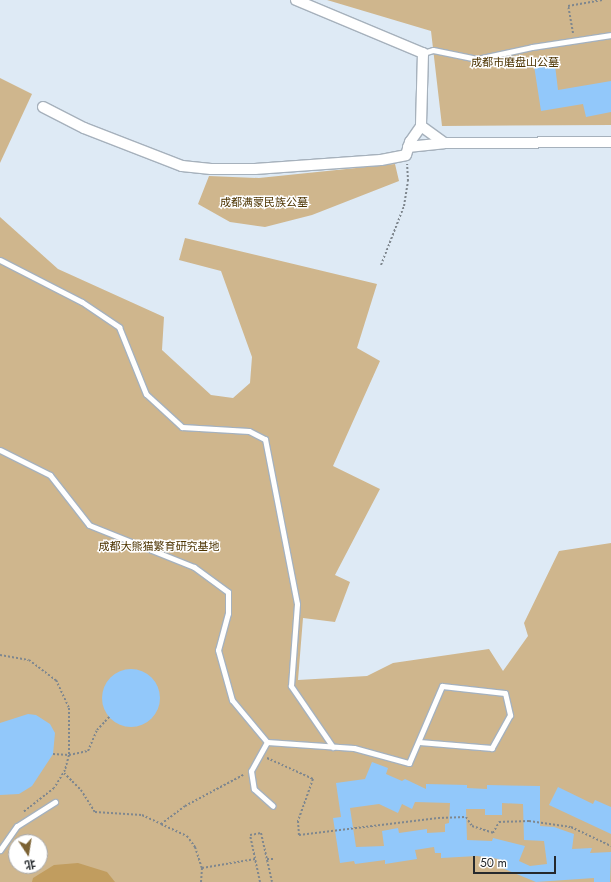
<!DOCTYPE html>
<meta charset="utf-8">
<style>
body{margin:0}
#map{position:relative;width:611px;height:882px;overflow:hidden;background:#deeaf5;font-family:Jost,"Noto Sans SC",sans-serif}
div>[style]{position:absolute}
.green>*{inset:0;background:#cfb68d}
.water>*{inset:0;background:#c19d5f}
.building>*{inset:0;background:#92c8fa}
.round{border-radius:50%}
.path>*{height:2px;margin-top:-1px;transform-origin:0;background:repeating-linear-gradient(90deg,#7f878e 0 2px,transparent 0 4px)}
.roads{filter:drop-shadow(1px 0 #a6b1bc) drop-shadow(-1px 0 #a6b1bc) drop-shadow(0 1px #a6b1bc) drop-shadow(0 -1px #a6b1bc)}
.lane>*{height:5px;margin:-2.5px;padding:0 2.5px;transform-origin:2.5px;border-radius:2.5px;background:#fff}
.street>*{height:10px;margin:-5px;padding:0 5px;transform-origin:5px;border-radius:5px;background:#fff}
span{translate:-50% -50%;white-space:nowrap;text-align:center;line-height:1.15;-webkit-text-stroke:3px #fff;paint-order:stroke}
.park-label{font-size:11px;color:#4c3300}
.north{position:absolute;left:8px;top:834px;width:40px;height:40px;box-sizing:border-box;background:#fff;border:1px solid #a8a9ab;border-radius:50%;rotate:168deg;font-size:11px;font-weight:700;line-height:16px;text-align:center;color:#25292d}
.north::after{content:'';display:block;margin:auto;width:14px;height:18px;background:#7c6233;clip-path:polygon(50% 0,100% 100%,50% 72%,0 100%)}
.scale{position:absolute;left:473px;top:856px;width:83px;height:18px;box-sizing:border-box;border:2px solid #25292d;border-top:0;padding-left:5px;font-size:12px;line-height:14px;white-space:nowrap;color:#25292d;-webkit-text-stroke:3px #fff;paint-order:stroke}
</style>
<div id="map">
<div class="green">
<i style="clip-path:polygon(327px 0,611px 0,611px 125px,442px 126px,431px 31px)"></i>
<i style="clip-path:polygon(0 78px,32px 94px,0 163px)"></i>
<i style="clip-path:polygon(395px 164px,399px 181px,312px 215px,265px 227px,230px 222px,198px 204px,209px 176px,259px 178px)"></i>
<i style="clip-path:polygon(evenodd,0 217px,58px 269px,164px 317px,162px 350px,211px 395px,233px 398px,250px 383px,252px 357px,221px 271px,179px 260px,185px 238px,377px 284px,357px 348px,380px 361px,333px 466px,380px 489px,335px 575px,350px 582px,335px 622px,303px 618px,298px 680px,367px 676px,393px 663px,489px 649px,503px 671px,528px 636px,524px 623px,559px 551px,611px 543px,611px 882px,0 882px,0 217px,16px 842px,40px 842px,40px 866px,16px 866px,16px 842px)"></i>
</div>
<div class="water">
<i style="clip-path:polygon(78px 863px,107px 872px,115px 882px,32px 882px,33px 878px,54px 865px)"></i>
</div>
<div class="building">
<i style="clip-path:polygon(554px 57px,558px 90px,611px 81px,611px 112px,586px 117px,583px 104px,541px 111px,533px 59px)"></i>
<i class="round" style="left:102px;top:669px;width:58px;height:58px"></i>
<i style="clip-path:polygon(28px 714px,36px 715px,50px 724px,55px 733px,53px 754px,32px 786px,19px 794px,0 795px,0 723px)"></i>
<i style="clip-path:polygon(evenodd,372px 762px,388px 768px,386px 774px,402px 781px,405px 779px,426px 789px,426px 784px,467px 785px,467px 788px,487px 789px,487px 785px,540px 786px,540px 826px,554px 827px,574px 834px,572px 849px,592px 848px,590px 853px,611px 852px,610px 882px,594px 882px,594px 878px,536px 882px,497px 866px,499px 859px,477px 856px,441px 858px,441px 853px,435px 853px,434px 847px,415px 850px,417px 859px,385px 864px,385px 860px,355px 864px,354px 861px,340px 863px,333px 818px,341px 817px,336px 783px,365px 779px,372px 762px,415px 802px,450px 803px,449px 823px,445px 824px,445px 832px,427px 833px,427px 829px,399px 833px,398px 828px,382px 831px,384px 846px,356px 847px,350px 808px,379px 804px,398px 813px,402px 804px,412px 809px,415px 802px,372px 762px,502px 803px,523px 804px,524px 840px,544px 841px,547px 864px,530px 866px,519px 861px,525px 846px,493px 838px,492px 841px,467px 840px,466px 809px,485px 809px,485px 815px,502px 815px,502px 803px)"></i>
<i style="clip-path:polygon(558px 787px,593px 804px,595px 800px,611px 807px,611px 834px,549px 805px)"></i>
</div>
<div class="path">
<i style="left:573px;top:33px;width:27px;rotate:-100deg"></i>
<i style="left:568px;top:6px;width:35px;rotate:-10deg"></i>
<i style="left:381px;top:265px;width:63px;rotate:-68.7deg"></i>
<i style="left:404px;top:206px;width:25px;rotate:-81deg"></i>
<i style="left:408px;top:181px;width:17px;rotate:-93deg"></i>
<i style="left:0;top:655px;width:29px;rotate:10deg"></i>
<i style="left:29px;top:660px;width:34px;rotate:37deg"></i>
<i style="left:56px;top:680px;width:31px;rotate:65deg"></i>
<i style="left:69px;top:708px;width:47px;rotate:90deg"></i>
<i style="left:69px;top:755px;width:16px;rotate:105deg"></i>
<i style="left:65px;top:770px;width:21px;rotate:121deg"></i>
<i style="left:54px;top:788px;width:39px;rotate:142deg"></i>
<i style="left:53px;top:754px;width:16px;rotate:4deg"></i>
<i style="left:69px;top:755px;width:19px;rotate:-12deg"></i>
<i style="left:88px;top:751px;width:23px;rotate:-67deg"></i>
<i style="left:97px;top:730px;width:18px;rotate:-47deg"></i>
<i style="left:267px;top:758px;width:51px;rotate:24.5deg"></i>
<i style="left:313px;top:779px;width:45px;rotate:109.7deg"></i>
<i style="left:298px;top:821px;width:14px;rotate:86deg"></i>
<i style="left:299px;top:835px;width:140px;rotate:-7deg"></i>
<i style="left:438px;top:818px;width:28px;rotate:-2deg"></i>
<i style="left:466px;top:817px;width:11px;rotate:56deg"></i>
<i style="left:472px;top:826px;width:22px;rotate:18deg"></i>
<i style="left:493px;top:833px;width:13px;rotate:-61deg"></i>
<i style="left:499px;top:822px;width:30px;rotate:-2deg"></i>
<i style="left:529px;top:821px;width:42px;rotate:8.1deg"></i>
<i style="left:571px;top:827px;width:44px;rotate:25.4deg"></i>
<i style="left:64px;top:773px;width:24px;rotate:45deg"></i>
<i style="left:81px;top:790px;width:26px;rotate:58deg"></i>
<i style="left:95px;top:812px;width:47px;rotate:3.7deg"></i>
<i style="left:142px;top:815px;width:21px;rotate:25deg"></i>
<i style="left:161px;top:824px;width:30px;rotate:-37deg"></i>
<i style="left:185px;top:806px;width:66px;rotate:-28.1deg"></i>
<i style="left:161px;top:824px;width:29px;rotate:25deg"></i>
<i style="left:187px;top:836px;width:14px;rotate:54deg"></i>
<i style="left:195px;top:847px;width:22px;rotate:72deg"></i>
<i style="left:202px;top:868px;width:14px;rotate:94deg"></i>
<i style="left:267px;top:859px;width:6px"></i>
<i style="left:202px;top:868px;width:54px;rotate:-9.6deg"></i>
<i style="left:260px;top:882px;width:48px;rotate:-102deg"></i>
<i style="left:250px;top:835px;width:11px;rotate:-10deg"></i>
<i style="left:261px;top:833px;width:50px;rotate:77.3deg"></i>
</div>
<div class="roads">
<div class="lane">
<i style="left:423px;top:53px;width:10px;rotate:-17deg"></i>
<i style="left:433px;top:50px;width:45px;rotate:11.6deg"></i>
<i style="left:477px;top:59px;width:56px;rotate:-12.3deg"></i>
<i style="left:532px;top:47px;width:80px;rotate:-8.6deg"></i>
<i style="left:0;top:260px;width:92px;rotate:27.1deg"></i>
<i style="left:82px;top:302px;width:45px;rotate:34deg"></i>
<i style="left:119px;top:327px;width:72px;rotate:68.1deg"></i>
<i style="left:146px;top:394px;width:49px;rotate:42.5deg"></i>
<i style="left:182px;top:427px;width:67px;rotate:3.4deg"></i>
<i style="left:249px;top:431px;width:18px;rotate:27deg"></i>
<i style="left:265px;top:439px;width:168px;rotate:79deg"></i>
<i style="left:297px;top:604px;width:82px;rotate:94.2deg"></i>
<i style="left:291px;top:686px;width:74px;rotate:55.5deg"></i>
<i style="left:0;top:450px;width:56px;rotate:26.6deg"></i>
<i style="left:50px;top:475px;width:63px;rotate:52deg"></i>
<i style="left:89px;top:525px;width:113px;rotate:21.8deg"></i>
<i style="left:194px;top:567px;width:42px;rotate:36.3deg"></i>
<i style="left:228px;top:592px;width:21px;rotate:90deg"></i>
<i style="left:228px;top:613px;width:38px;rotate:105deg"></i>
<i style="left:218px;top:650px;width:52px;rotate:74.4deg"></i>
<i style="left:232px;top:700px;width:55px;rotate:50.2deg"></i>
<i style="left:267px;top:742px;width:33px;rotate:119deg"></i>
<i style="left:251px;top:771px;width:18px;rotate:81deg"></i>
<i style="left:254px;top:789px;width:25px;rotate:42deg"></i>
<i style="left:267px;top:742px;width:87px;rotate:3.9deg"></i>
<i style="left:354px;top:748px;width:57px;rotate:15.3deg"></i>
<i style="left:409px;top:763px;width:84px;rotate:-66.8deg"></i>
<i style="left:442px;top:686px;width:63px;rotate:6.3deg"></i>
<i style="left:505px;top:693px;width:23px;rotate:77deg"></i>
<i style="left:510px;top:715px;width:38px;rotate:119deg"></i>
<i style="left:492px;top:748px;width:73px;rotate:-175.3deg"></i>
<i style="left:0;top:850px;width:29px;rotate:-55deg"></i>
<i style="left:17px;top:826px;width:45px;rotate:-32.3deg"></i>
</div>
<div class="street">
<i style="left:296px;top:0;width:138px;rotate:22.7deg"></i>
<i style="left:423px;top:53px;width:73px;rotate:91.6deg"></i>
<i style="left:421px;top:126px;width:29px;rotate:36deg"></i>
<i style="left:444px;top:143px;width:167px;rotate:-0.3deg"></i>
<i style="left:43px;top:107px;width:46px;rotate:27.1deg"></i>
<i style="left:84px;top:128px;width:105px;rotate:21.2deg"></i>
<i style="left:182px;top:166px;width:29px;rotate:6deg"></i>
<i style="left:211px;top:169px;width:44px"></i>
<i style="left:255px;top:169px;width:126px;rotate:-4.1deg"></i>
<i style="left:381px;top:160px;width:25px;rotate:-11deg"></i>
<i style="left:406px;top:155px;width:14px;rotate:-73deg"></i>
<i style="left:410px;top:142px;width:19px;rotate:-55deg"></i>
<i style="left:408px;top:147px;width:36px;rotate:-6deg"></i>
</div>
</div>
<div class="park-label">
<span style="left:515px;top:62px">成都市磨盘山公墓</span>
<span style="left:264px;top:202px">成都满蒙民族公墓</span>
<span style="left:159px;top:546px">成都大熊猫繁育研究基地</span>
</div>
<div class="north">北</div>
<div class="scale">50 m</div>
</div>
